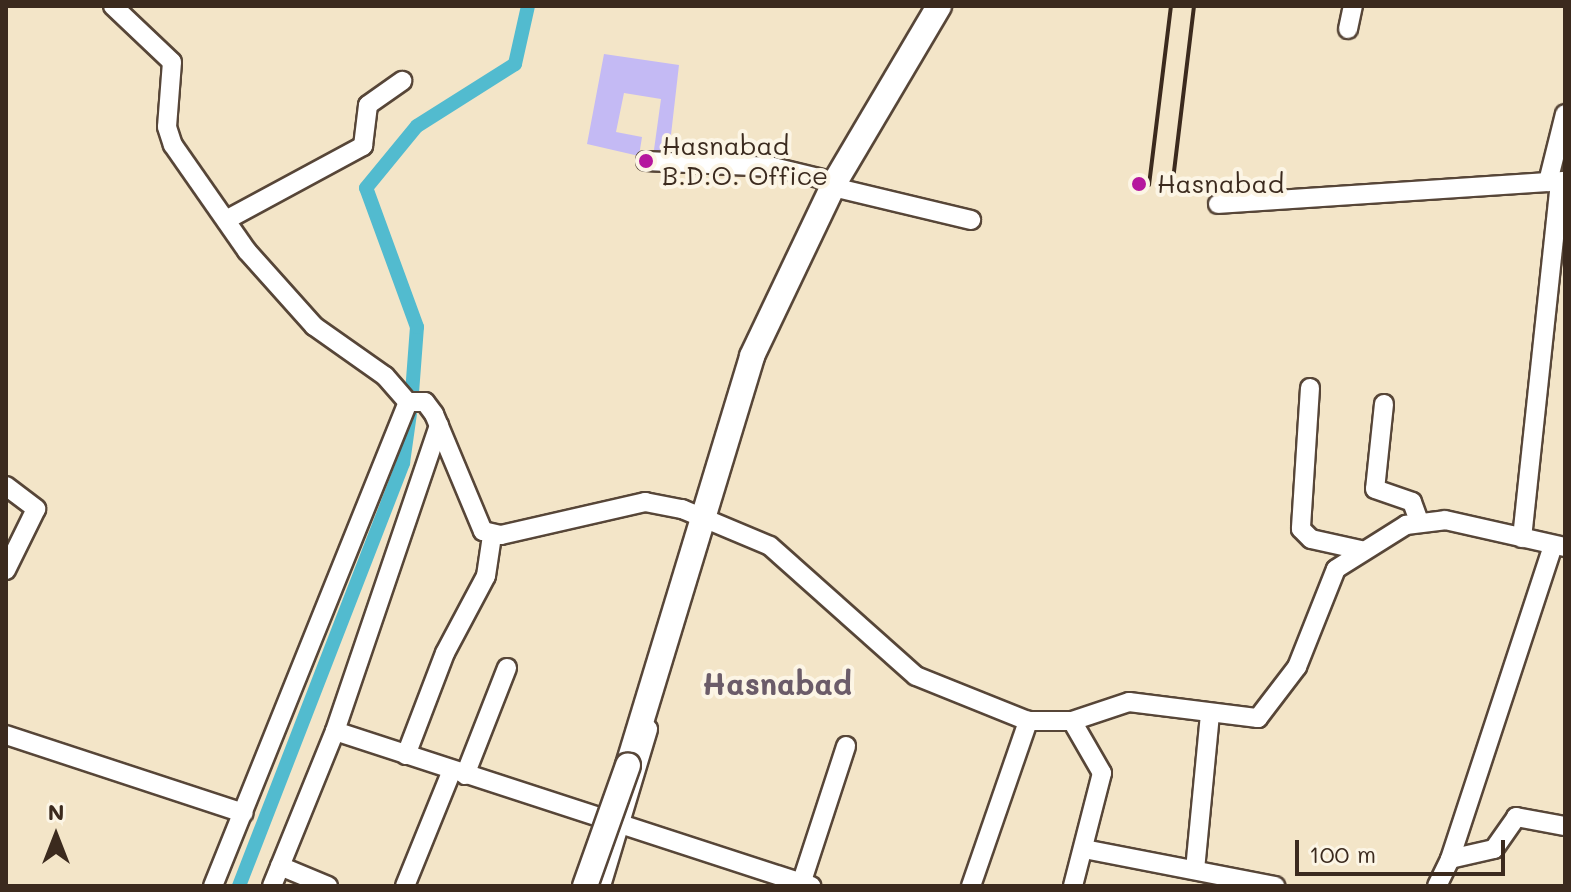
<!DOCTYPE html>
<style>
body{margin:0}
#map{position:relative;width:1571px;height:892px;overflow:hidden;background:#f3e5c8;font-family:Mali,sans-serif}
div>[style]{position:absolute}
.canal>*{height:14px;margin:-7px;padding:0 7px;transform-origin:7px;border-radius:7px;background:#52bbcf}
.building>*{inset:0;background:#c4baf4}
.roads{filter:drop-shadow(2px 0 #574638) drop-shadow(-2px 0 #574638) drop-shadow(0 2px #574638) drop-shadow(0 -2px #574638)}
.minor>*{height:18px;margin:-9px;padding:0 9px;transform-origin:9px;border-radius:9px;background:#fff}
.major>*{height:24px;margin:-12px;padding:0 12px;transform-origin:12px;border-radius:12px;background:#fff}
.rail>*{height:4px;margin:-2px;padding:0 2px;transform-origin:2px;border-radius:2px;background:#3b2a1e}
.bridges{filter:drop-shadow(2px 0 #574638) drop-shadow(-2px 0 #574638) drop-shadow(0 2px #574638) drop-shadow(0 -2px #574638)}
.major-bridge>*{height:24px;margin:-12px;padding:0 12px;transform-origin:12px;border-radius:12px;background:#fff}
.dots>*{width:22px;height:22px;translate:-50% -50%;box-sizing:border-box;border:4px solid #fcf5e5;border-radius:50%}
span{translate:-50% -50%;white-space:nowrap;text-align:center;line-height:1.15;-webkit-text-stroke:8px #fcf5e5;paint-order:stroke}
.poi-label{font-size:26px;color:#3b2a1e}
.left{translate:0 -50%;text-align:left}
.quarter-label{font-size:30px;color:#6b5c69;font-weight:700}
.frame{position:absolute;inset:0;border:8px solid #3b2a1e;pointer-events:none}
.north{position:absolute;left:16px;top:796px;width:80px;height:80px;-webkit-text-stroke:6px #fcf5e5;paint-order:stroke;rotate:0deg;font-size:22px;font-weight:700;line-height:32px;text-align:center;color:#3b2a1e}
.north::after{content:'';display:block;margin:auto;width:28px;height:36px;background:#3b2a1e;clip-path:polygon(50% 0,100% 100%,50% 72%,0 100%)}
.scale{position:absolute;left:1295px;top:840px;width:210px;height:36px;box-sizing:border-box;border:4px solid #3b2a1e;border-top:0;padding-left:10px;font-size:24px;line-height:28px;white-space:nowrap;color:#3b2a1e;-webkit-text-stroke:6px #fcf5e5;paint-order:stroke}
</style>
<div id="map">
<div class="canal">
<i style="left:412px;top:393px;width:66px;rotate:-85.7deg"></i>
<i style="left:417px;top:327px;width:148px;rotate:-110.1deg"></i>
<i style="left:366px;top:188px;width:80px;rotate:-50.6deg"></i>
<i style="left:417px;top:126px;width:116px;rotate:-32.3deg"></i>
<i style="left:515px;top:64px;width:59px;rotate:-77.4deg"></i>
<i style="left:239px;top:886px;width:454px;rotate:-68.8deg"></i>
<i style="left:403px;top:463px;width:50px;rotate:-82deg"></i>
</div>
<div class="building">
<i style="clip-path:polygon(604px 54px,679px 65px,668px 161px,653px 157px,661px 99px,624px 93px,616px 132px,642px 137px,639px 156px,587px 144px)"></i>
</div>
<div class="roads">
<div class="minor">
<i style="left:113px;top:6px;width:81px;rotate:43.5deg"></i>
<i style="left:172px;top:62px;width:65px;rotate:94.4deg"></i>
<i style="left:167px;top:127px;width:19px;rotate:72deg"></i>
<i style="left:173px;top:145px;width:129px;rotate:55.1deg"></i>
<i style="left:247px;top:251px;width:101px;rotate:48.2deg"></i>
<i style="left:314px;top:326px;width:87px;rotate:35.2deg"></i>
<i style="left:385px;top:376px;width:35px;rotate:49deg"></i>
<i style="left:1348px;top:29px;width:24px;rotate:-78deg"></i>
<i style="left:646px;top:161px;width:127px;rotate:2.7deg"></i>
<i style="left:773px;top:167px;width:64px;rotate:13.6deg"></i>
<i style="left:1548px;top:182px;width:70px;rotate:-76deg"></i>
<i style="left:833px;top:187px;width:142px;rotate:13.4deg"></i>
<i style="left:1218px;top:204px;width:348px;rotate:-3.8deg"></i>
<i style="left:226px;top:220px;width:156px;rotate:-28.4deg"></i>
<i style="left:363px;top:146px;width:41px;rotate:-83deg"></i>
<i style="left:368px;top:105px;width:42px;rotate:-35.2deg"></i>
<i style="left:1310px;top:388px;width:141px;rotate:93.7deg"></i>
<i style="left:1301px;top:529px;width:14px;rotate:45deg"></i>
<i style="left:1311px;top:539px;width:51px;rotate:12.4deg"></i>
<i style="left:1384px;top:404px;width:85px;rotate:96deg"></i>
<i style="left:1375px;top:489px;width:39px;rotate:19deg"></i>
<i style="left:1412px;top:502px;width:20px;rotate:70deg"></i>
<i style="left:6px;top:486px;width:38px;rotate:37deg"></i>
<i style="left:36px;top:509px;width:68px;rotate:116.2deg"></i>
<i style="left:1522px;top:538px;width:358px;rotate:-83.9deg"></i>
<i style="left:1072px;top:721px;width:60px;rotate:60deg"></i>
<i style="left:1102px;top:773px;width:117px;rotate:104.4deg"></i>
<i style="left:335px;top:731px;width:501px;rotate:18.04deg"></i>
<i style="left:6px;top:735px;width:250px;rotate:18.2deg"></i>
<i style="left:406px;top:755px;width:109px;rotate:-69.1deg"></i>
<i style="left:445px;top:653px;width:87px;rotate:-62deg"></i>
<i style="left:486px;top:576px;width:40px;rotate:-81.5deg"></i>
<i style="left:465px;top:775px;width:115px;rotate:-68.6deg"></i>
<i style="left:1084px;top:849px;width:195px;rotate:11deg"></i>
<i style="left:1450px;top:859px;width:330px;rotate:-71.8deg"></i>
<i style="left:280px;top:866px;width:52px;rotate:22.6deg"></i>
<i style="left:1195px;top:870px;width:156px;rotate:-84.5deg"></i>
<i style="left:802px;top:881px;width:142px;rotate:-71.9deg"></i>
<i style="left:213px;top:886px;width:522px;rotate:-68.06deg"></i>
<i style="left:408px;top:402px;width:17px"></i>
<i style="left:425px;top:402px;width:15px;rotate:53deg"></i>
<i style="left:434px;top:414px;width:127px;rotate:67.3deg"></i>
<i style="left:483px;top:531px;width:18px;rotate:13deg"></i>
<i style="left:501px;top:535px;width:148px;rotate:-12.9deg"></i>
<i style="left:645px;top:502px;width:38px;rotate:11deg"></i>
<i style="left:682px;top:509px;width:95px;rotate:22.8deg"></i>
<i style="left:770px;top:546px;width:195px;rotate:41.7deg"></i>
<i style="left:916px;top:676px;width:121px;rotate:21.9deg"></i>
<i style="left:1028px;top:721px;width:44px"></i>
<i style="left:1072px;top:721px;width:60px;rotate:-18.4deg"></i>
<i style="left:1129px;top:702px;width:130px;rotate:7.1deg"></i>
<i style="left:1258px;top:718px;width:64px;rotate:-52.6deg"></i>
<i style="left:1297px;top:667px;width:105px;rotate:-68.3deg"></i>
<i style="left:1336px;top:569px;width:83px;rotate:-32.2deg"></i>
<i style="left:1406px;top:525px;width:39px;rotate:-7deg"></i>
<i style="left:1445px;top:520px;width:123px;rotate:12.7deg"></i>
<i style="left:272px;top:886px;width:167px;rotate:-67.9deg"></i>
<i style="left:335px;top:731px;width:323px;rotate:-71.2deg"></i>
<i style="left:405px;top:886px;width:125px;rotate:-67.9deg"></i>
<i style="left:601px;top:886px;width:164px;rotate:-73.3deg"></i>
<i style="left:971px;top:886px;width:175px;rotate:-70.9deg"></i>
<i style="left:1437px;top:886px;width:30px;rotate:-64deg"></i>
<i style="left:1450px;top:859px;width:45px;rotate:-12.8deg"></i>
<i style="left:1494px;top:849px;width:39px;rotate:-55deg"></i>
<i style="left:1516px;top:817px;width:50px;rotate:10.4deg"></i>
</div>
<div class="major">
<i style="left:628px;top:765px;width:427px;rotate:-73.1deg"></i>
<i style="left:752px;top:356px;width:193px;rotate:-64.5deg"></i>
<i style="left:835px;top:182px;width:204px;rotate:-59.4deg"></i>
</div>
</div>
<div class="rail">
<i style="left:1149px;top:185px;width:180px;rotate:-83deg"></i>
<i style="left:1172px;top:188px;width:183px;rotate:-83.1deg"></i>
</div>
<div class="bridges">
<div class="major-bridge">
<i style="left:585px;top:886px;width:128px;rotate:-70.4deg"></i>
</div>
</div>
<div class="dots">
<i style="left:646px;top:161px;background:#b5179e"></i>
<i style="left:1139px;top:184px;background:#b5179e"></i>
</div>
<div class="poi-label">
<span class="left" style="left:662px;top:161px">Hasnabad<br>B.D.O. Office</span>
<span class="left" style="left:1157px;top:184px">Hasnabad</span>
</div>
<div class="quarter-label">
<span style="left:777px;top:683px">Hasnabad</span>
</div>
<div class="frame"></div>
<div class="north">N</div>
<div class="scale">100 m</div>
</div>
